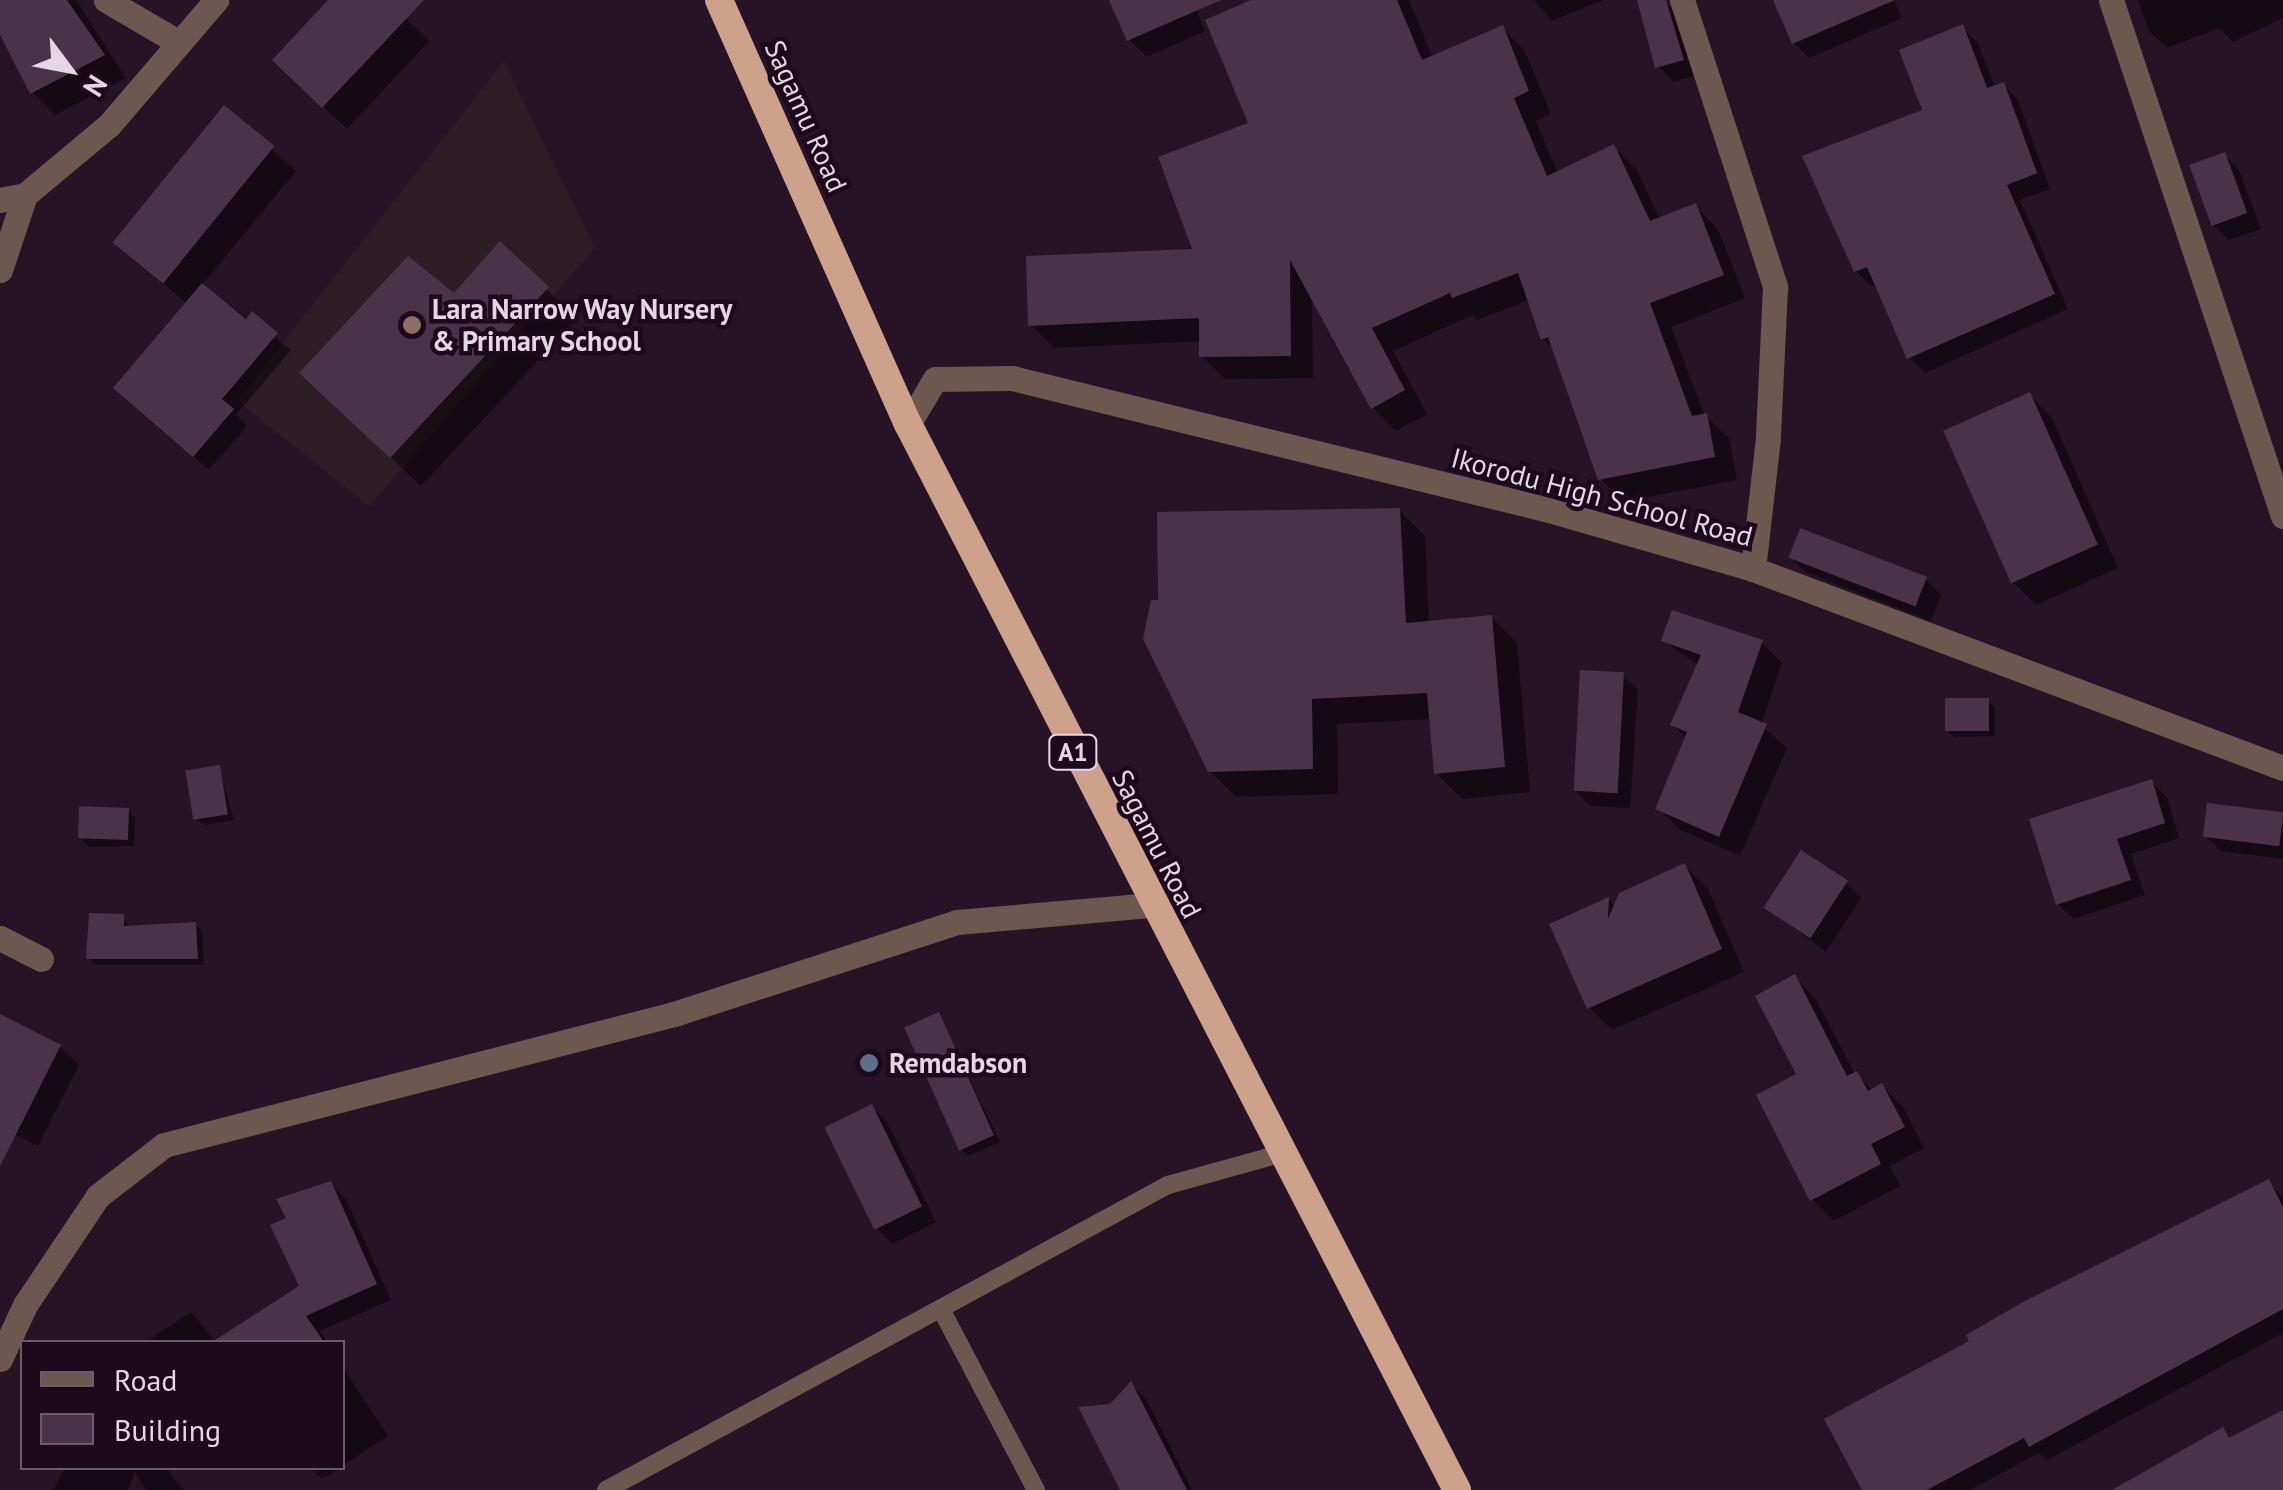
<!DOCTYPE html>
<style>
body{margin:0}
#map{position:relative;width:2283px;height:1490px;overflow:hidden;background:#271326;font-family:"PT Sans",sans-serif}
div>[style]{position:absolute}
.education>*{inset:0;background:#2d1d26}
.shadow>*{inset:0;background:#0007}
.building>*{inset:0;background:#4a3348;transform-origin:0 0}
.service>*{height:18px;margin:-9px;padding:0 9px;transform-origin:9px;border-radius:9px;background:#6c584e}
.minor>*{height:25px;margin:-12.5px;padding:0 12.5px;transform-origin:12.5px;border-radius:12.5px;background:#6c584e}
.tertiary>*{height:25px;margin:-12.5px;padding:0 12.5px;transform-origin:12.5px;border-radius:12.5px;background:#6c584e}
.trunk>*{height:28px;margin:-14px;padding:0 14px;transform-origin:14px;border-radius:14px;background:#cea18a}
.dots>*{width:28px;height:28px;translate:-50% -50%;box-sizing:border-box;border:5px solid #1d091c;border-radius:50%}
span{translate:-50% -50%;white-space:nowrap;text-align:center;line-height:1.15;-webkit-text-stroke:9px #1d091c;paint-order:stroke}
.shield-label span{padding:2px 8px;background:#1d091c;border:2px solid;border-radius:8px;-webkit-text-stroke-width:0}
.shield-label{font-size:25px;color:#e5d6e3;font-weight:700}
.street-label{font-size:28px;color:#e5d6e3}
.poi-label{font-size:28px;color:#e5d6e3;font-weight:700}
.left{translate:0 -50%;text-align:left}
.legend{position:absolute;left:20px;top:1340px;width:325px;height:130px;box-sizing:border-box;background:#1d091c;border:2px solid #6d5b6c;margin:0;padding:12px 18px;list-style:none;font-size:30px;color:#e5d6e3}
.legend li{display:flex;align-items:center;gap:20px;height:50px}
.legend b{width:50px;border:2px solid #6d5b6c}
.north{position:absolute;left:20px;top:20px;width:100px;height:100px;-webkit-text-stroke:8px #1d091c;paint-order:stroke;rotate:122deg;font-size:28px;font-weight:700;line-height:40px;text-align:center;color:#e5d6e3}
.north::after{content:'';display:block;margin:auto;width:35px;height:45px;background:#e5d6e3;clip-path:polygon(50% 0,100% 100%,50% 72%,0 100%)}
</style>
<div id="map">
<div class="education">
<i style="clip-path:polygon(504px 61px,595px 248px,369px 506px,237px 401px)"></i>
</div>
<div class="shadow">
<i style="clip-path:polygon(0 0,76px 0,126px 78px,55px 115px,32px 92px,0 30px)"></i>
<i style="clip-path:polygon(332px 0,387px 0,429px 41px,347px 129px,298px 83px)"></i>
<i style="clip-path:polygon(1112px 0,1192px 0,1205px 31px,1147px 57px,1129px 40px)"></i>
<i style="clip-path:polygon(1260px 0,1409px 0,1433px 58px,1502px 28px,1525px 51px,1551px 114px,1536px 121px,1558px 174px,1614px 147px,1637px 170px,1660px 220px,1695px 206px,1718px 229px,1745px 298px,1671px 327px,1705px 416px,1729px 438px,1737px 480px,1623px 502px,1600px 478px,1556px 351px,1543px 339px,1530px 300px,1477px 320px,1473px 315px,1393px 351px,1427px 414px,1396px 431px,1373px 408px,1312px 296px,1313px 378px,1225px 379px,1202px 356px,1202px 341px,1054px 348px,1031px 325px,1196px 251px,1251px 124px)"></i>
<i style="clip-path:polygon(1534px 0,1603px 0,1552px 21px)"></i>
<i style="clip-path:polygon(1776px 0,1894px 0,1902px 18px,1809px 58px,1794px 43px)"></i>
<i style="clip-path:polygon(2138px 0,2283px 0,2283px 18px,2233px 42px,2219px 28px,2167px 48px,2149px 31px)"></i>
<i style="clip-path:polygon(1665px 2px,1681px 17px,1698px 75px,1673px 82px,1658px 66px)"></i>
<i style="clip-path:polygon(1962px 27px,1978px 43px,1995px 88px,2003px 85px,2018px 100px,2050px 189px,2020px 200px,2068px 309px,1925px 373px,1909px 358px,1877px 284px,1871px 286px,1856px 271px)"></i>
<i style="clip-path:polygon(225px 108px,296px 171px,202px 285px,291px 350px,236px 415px,247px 426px,209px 470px,131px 403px,187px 304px,115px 241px)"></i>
<i style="clip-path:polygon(2224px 155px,2239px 170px,2261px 229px,2229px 240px,2213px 225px)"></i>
<i style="clip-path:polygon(500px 245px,577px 319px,421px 486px,332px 403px,454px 297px)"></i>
<i style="clip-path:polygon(2030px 395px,2052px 418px,2118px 568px,2036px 605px,2013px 582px,1946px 432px)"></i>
<i style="clip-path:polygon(1399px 510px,1425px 536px,1429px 623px,1491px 617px,1517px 643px,1530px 792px,1462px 799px,1436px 773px,1431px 719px,1337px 724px,1338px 794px,1236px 797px,1210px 771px)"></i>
<i style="clip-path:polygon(1790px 557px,1926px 580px,1941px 595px,1931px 621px,1805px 572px)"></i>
<i style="clip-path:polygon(1664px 641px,1761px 642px,1782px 663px,1761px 725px,1787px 748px,1740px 856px,1679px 829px,1658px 808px,1687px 739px,1673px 725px,1699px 666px)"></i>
<i style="clip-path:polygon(1622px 675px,1638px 690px,1630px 808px,1590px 806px,1575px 790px)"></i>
<i style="clip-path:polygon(1988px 701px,1995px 708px,1995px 736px,1954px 737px,1947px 730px)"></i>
<i style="clip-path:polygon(219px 768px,234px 820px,204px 825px,197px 818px)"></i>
<i style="clip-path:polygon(2151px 782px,2167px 797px,2179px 838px,2131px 854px,2145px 895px,2074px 919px,2058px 904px)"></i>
<i style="clip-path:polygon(128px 811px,135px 818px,134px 846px,89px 847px,82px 840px)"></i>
<i style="clip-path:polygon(2283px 815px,2283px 859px,2221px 851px,2205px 836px)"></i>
<i style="clip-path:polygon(1685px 866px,1708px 889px,1744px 972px,1612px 1030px,1589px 1007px,1609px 900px,1616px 907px)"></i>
<i style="clip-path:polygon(1846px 883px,1861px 898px,1826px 952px,1766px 907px)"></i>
<i style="clip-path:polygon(123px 917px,130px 928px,195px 924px,202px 931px,204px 965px,96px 965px,89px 958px)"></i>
<i style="clip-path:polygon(1795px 977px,1816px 999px,1855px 1074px,1874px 1091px,1882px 1086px,1903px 1107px,1924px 1148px,1890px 1166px,1900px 1186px,1834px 1221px,1812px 1199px)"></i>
<i style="clip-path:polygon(938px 1014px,1000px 1142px,968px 1156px,961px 1149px)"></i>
<i style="clip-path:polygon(0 1016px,60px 1047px,79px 1065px,38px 1146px,0 1127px)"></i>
<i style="clip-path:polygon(872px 1107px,887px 1122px,936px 1222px,892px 1244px,877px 1228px)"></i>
<i style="clip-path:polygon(2268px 1182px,2283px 1197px,2283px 1333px,2047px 1460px,2039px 1453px,1970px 1490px,1865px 1490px)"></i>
<i style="clip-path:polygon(331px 1184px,346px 1199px,391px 1300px,320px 1331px,327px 1342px,217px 1342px,303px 1287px,289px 1220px)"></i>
<i style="clip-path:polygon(191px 1312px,216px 1342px,148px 1342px,147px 1341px)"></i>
<i style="clip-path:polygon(342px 1366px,388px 1436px,342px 1466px)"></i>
<i style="clip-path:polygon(1132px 1385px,1146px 1399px,1192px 1490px,1123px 1490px,1111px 1406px)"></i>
<i style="clip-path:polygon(64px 1468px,167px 1468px,183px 1490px,146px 1490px,135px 1472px,128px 1490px,54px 1490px)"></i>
<i style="clip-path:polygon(310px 1468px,340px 1468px,322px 1479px)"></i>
</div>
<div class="building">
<i style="clip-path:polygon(0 0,67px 0,105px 55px,30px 94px,0 35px)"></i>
<i style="clip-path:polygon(328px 0,424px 0,322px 108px,272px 60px)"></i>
<i style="clip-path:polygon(1109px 0,1221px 0,1127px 41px)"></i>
<i style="clip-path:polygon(1251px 0,1397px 0,1422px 60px,1503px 25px,1529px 91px,1514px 98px,1547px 176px,1614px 144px,1650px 221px,1696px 203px,1724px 275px,1650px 303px,1692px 416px,1707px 413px,1715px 457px,1598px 480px,1548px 337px,1541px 340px,1518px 273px,1452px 298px,1450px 293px,1372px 328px,1405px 390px,1371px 409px,1290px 260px,1291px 356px,1199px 357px,1199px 318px,1028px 326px,1026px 256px,1192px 249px,1158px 157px,1248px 123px,1205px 20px)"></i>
<i style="clip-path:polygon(1637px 0,1666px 0,1684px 60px,1655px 68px)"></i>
<i style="clip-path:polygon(1773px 0,1895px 0,1792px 44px)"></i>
<i style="clip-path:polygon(1963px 24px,1987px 88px,2004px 82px,2037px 173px,2007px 185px,2055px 294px,1907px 359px,1867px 267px,1854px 272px,1802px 156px,1922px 110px,1899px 50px)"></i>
<i style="left:224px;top:105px;width:65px;height:177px;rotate:39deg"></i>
<i style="left:2225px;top:152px;width:65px;height:38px;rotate:70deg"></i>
<i style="clip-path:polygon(500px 241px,549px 287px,390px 458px,299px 373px,408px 256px,454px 293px)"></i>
<i style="clip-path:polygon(202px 283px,246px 319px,252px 311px,278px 333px,222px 399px,234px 409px,193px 457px,113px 388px)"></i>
<i style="left:2030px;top:392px;width:167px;height:95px;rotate:66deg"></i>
<i style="clip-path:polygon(1400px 508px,1406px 623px,1492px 615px,1505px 767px,1434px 774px,1427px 693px,1312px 699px,1313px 769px,1208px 772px,1143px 639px,1151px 600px,1158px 600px,1157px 512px)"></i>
<i style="left:1800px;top:528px;width:136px;height:32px;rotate:21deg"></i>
<i style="clip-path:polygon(1672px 610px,1763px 640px,1738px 712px,1767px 724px,1719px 837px,1655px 809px,1687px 732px,1670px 725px,1701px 655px,1661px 641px)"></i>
<i style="left:1580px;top:670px;width:44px;height:121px;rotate:3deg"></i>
<i style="left:1945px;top:698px;width:44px;height:33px"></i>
<i style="left:220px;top:765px;width:50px;height:35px;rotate:81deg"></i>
<i style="clip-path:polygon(2152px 779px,2165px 823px,2117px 839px,2131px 880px,2056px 905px,2029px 819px)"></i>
<i style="left:2207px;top:803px;width:77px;height:34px;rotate:7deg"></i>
<i style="left:129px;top:808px;width:32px;height:50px;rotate:92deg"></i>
<i style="left:1801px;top:850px;width:56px;height:69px;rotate:33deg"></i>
<i style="clip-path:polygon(1685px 863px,1722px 949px,1587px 1009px,1549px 924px,1609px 897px,1608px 919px,1619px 893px)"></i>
<i style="clip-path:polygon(89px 913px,124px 914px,124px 926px,196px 922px,198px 959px,86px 959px)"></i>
<i style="clip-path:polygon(1795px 974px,1847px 1076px,1857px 1071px,1868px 1091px,1882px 1083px,1905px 1127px,1871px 1144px,1881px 1164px,1810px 1201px,1756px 1095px,1796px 1074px,1755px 996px)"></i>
<i style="left:939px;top:1012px;width:135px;height:38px;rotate:66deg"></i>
<i style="clip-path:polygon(0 1014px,61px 1045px,0 1166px)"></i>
<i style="left:872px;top:1104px;width:114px;height:53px;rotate:64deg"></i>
<i style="clip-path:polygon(2269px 1179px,2283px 1207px,2283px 1309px,2029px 1447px,2024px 1438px,1927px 1490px,1862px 1490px,1824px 1419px,1969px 1341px,1966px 1335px,2023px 1302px)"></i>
<i style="clip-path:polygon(331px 1181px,377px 1284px,306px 1316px,324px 1342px,212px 1342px,299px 1286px,270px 1225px,286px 1218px,276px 1199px)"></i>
<i style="clip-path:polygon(1131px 1381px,1187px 1490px,1120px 1490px,1078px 1407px,1110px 1404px)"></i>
<i style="clip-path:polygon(2283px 1410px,2283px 1490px,2112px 1490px,2223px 1427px,2229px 1438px)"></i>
</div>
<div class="service">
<i style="left:942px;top:1311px;width:202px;rotate:62.3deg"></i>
<i style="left:606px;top:1490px;width:639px;rotate:-28.49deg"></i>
<i style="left:1168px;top:1185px;width:119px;rotate:-15.5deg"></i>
</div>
<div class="minor">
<i style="left:106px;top:0;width:83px;rotate:30.3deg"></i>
<i style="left:1682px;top:0;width:302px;rotate:72deg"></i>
<i style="left:1775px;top:287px;width:151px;rotate:92.7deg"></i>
<i style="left:1768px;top:438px;width:132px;rotate:96.5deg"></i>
<i style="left:2111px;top:0;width:544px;rotate:71.57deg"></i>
<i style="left:0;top:270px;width:79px;rotate:-71.6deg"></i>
<i style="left:908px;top:424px;width:52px;rotate:-59deg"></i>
<i style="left:935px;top:379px;width:77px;rotate:-0.7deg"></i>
<i style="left:1012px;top:378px;width:553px;rotate:13.81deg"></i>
<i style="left:1549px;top:510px;width:212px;rotate:16.1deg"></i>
<i style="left:1753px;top:569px;width:566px;rotate:20.58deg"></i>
<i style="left:0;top:938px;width:46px;rotate:27.1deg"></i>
<i style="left:0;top:1359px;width:60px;rotate:-65.2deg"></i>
<i style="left:25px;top:1305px;width:131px;rotate:-56.2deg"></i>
<i style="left:98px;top:1196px;width:83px;rotate:-37.7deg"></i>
<i style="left:164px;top:1145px;width:527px;rotate:-14.41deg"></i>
<i style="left:674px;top:1014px;width:298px;rotate:-18deg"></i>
<i style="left:957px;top:922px;width:196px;rotate:-5deg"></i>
</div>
<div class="tertiary">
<i style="left:0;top:200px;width:25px;rotate:-11deg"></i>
<i style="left:25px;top:195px;width:109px;rotate:-39.8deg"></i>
<i style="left:109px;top:125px;width:165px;rotate:-49.4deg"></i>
</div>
<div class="trunk">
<i style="left:719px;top:0;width:464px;rotate:66deg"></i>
<i style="left:908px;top:424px;width:1199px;rotate:62.75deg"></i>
</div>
<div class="dots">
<i style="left:412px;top:325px;background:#8d6e63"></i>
<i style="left:869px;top:1063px;background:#5c6f8a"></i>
</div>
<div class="shield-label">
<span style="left:1073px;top:752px">A1</span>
</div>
<div class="street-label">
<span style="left:806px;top:116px;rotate:66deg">Sagamu Road</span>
<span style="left:1602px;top:497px;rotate:15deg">Ikorodu High School Road</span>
<span style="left:1157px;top:844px;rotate:63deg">Sagamu Road</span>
</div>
<div class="poi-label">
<span class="left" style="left:432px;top:325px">Lara Narrow Way Nursery<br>&amp; Primary School</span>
<span class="left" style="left:889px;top:1063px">Remdabson</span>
</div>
<ul class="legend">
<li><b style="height:12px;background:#6c584e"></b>Road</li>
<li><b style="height:28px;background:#4a3348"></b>Building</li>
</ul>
<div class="north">N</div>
</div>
